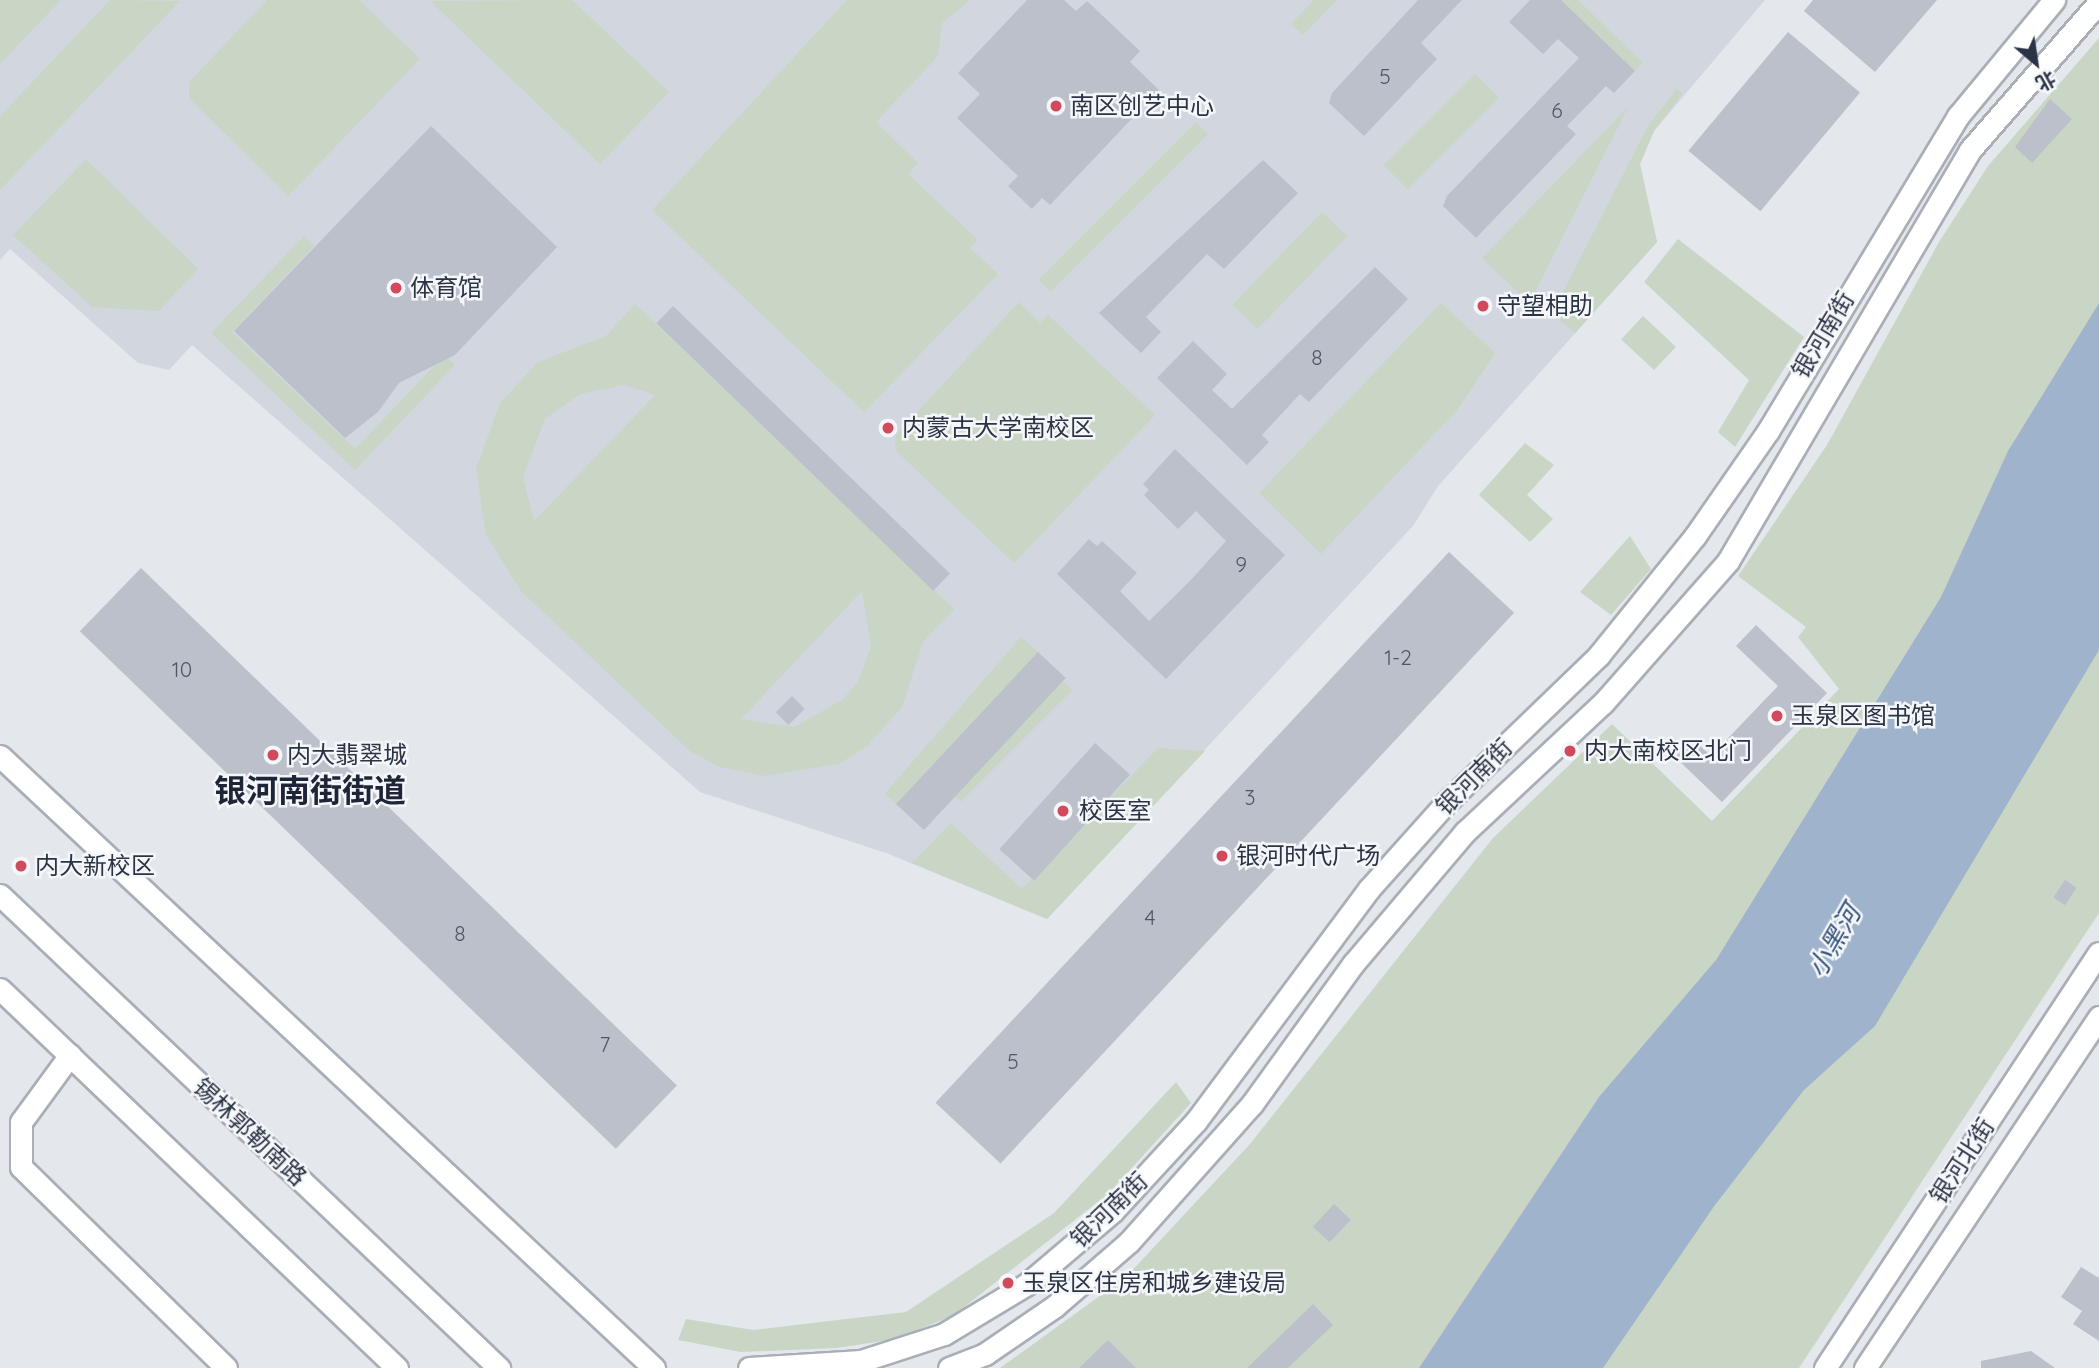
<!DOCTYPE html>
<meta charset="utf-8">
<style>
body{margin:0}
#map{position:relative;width:2099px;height:1368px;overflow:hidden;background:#e4e7ec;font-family:Quicksand,"Noto Sans SC",sans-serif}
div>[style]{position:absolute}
.built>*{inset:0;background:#d2d6de}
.green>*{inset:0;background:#c9d6c5;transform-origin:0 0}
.water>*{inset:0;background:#9fb4cc}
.building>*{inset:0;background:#bbc0ca;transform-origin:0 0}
.roads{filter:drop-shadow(2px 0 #a9aeb7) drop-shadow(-2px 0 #a9aeb7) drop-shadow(0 2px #a9aeb7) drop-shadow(0 -2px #a9aeb7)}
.secondary>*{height:21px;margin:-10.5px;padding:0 10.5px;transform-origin:10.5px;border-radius:10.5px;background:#fff}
.dots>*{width:19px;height:19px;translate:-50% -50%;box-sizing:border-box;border:4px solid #f4f6f9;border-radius:50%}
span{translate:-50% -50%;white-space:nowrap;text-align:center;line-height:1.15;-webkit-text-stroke:5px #f4f6f9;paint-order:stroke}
.number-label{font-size:21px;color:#4f5766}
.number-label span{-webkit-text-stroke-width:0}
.poi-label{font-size:24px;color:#2b3445}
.left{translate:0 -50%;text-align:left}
.street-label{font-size:24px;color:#2b3445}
.water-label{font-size:26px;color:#34527a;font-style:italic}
.district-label{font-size:32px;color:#1d2536;font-weight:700}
.north{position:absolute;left:2001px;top:28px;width:70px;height:70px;-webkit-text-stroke:5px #f4f6f9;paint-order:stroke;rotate:151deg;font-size:19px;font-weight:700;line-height:28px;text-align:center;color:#2b3445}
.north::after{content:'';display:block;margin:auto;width:24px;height:32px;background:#2b3445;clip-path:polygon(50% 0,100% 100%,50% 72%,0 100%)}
</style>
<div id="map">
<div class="built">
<i style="clip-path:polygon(0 0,1765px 0,1654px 131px,1640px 164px,1657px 242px,1438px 486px,1413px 526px,1047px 919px,886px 853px,700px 792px,192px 345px,169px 370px,138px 363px,10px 249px,0 260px)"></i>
</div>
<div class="green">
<i style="clip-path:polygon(0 0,61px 0,0 64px)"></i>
<i style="clip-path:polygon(110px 0,180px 1px,0 190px,0 116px)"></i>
<i style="clip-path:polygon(267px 0,359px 0,420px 59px,288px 196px,189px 98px,189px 82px)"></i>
<i style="clip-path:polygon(572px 0,669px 92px,600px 164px,430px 1px)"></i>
<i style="clip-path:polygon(847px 0,970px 0,942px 23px,938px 56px,876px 122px,918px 163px,908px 174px,978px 240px,970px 248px,998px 274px,864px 412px,652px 210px)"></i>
<i style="clip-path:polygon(1314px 0,1337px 0,1303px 35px,1291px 24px)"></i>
<i style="clip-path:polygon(1561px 0,1578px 0,1643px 63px,1635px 71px)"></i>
<i style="clip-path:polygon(2099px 38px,2099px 913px,1799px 1368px,1000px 1368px,1126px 1277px,1250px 1144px,1493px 838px,1612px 724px,1712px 821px,1839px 689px,1798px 637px,1806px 627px,1738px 576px,1827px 445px,1939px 242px,1988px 166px)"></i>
<i style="left:1475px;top:74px;width:34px;height:129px;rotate:45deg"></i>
<i style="clip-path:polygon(1677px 88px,1682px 94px,1654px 131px,1640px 164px,1657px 242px,1575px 333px,1552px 313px,1648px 126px)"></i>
<i style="clip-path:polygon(1628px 107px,1532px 298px,1529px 303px,1482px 258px)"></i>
<i style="left:1196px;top:122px;width:17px;height:223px;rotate:45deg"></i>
<i style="clip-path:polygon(86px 159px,198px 269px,159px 311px,92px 307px,13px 235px)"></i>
<i style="left:1322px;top:212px;width:35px;height:129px;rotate:44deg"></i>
<i style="clip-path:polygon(304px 236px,314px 246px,232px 332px,355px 449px,435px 365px,448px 358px,455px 365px,355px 470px,211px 333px)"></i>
<i style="clip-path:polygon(1678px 239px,1804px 337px,1735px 447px,1718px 432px,1749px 380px,1644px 282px)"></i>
<i style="clip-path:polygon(1019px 302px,1040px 323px,1048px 315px,1155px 415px,1014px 563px,895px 450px,896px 435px)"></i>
<i style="clip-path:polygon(1441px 303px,1495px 353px,1458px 409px,1321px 554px,1259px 493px)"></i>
<i style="clip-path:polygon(evenodd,635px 304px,954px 609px,923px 642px,902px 707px,867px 746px,839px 764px,765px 776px,720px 767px,690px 751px,521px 591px,486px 535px,476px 469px,500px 403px,538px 362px,606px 336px,635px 304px,625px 385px,655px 395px,534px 521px,523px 477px,545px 419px,580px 394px,625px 385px,635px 304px,862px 591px,871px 647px,858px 682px,842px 700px,794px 727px,741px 719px,862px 591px)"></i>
<i style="left:1643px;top:316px;width:45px;height:32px;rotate:43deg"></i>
<i style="clip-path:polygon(1525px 443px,1554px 465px,1527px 495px,1553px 519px,1530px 542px,1479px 495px)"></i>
<i style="clip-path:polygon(1630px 536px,1651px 569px,1611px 615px,1580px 592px)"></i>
<i style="left:1021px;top:637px;width:23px;height:208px;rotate:41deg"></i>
<i style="left:1063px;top:681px;width:13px;height:158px;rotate:45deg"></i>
<i style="clip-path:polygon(1158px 748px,1205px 751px,1047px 919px,912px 863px,951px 823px,1022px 889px)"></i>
<i style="clip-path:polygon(1176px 1082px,1191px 1103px,1109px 1193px,954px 1315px,895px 1339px,837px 1348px,741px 1352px,678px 1340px,686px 1319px,753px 1330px,906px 1312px,1054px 1213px)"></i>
</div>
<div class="water">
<i style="clip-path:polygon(2099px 303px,2099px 650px,1875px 1026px,1804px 1090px,1715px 1205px,1603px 1368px,1419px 1368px,1599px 1097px,1716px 960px,1941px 597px,2008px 451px)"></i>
</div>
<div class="building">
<i style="clip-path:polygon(1027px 0,1064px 0,1076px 11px,1087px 1px,1140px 51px,1130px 62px,1159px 90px,1050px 205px,1042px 198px,1032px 209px,1008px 186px,1018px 176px,957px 118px,980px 94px,958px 73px)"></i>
<i style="clip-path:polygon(1418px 0,1462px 0,1421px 43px,1437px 59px,1364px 136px,1329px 103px,1332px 93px)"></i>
<i style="clip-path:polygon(1530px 0,1561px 0,1635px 71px,1614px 93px,1606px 86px,1567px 126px,1576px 134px,1476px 238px,1443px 206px,1447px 196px,1579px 58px,1558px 39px,1543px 54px,1509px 22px)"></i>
<i style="clip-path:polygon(1813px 0,1937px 0,1875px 72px,1804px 11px)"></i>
<i style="left:1788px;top:32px;width:94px;height:155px;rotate:40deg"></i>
<i style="clip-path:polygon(2050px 99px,2072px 119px,2032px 163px,2015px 147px)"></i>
<i style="clip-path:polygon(431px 126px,557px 247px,455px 355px,399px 383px,378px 412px,345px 438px,234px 331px)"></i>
<i style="clip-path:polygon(1263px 160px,1298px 193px,1224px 269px,1207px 254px,1146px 317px,1161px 332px,1141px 353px,1099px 313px)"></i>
<i style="clip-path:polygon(1375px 267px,1408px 299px,1309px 402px,1300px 394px,1262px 435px,1269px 442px,1247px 465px,1157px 378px,1193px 341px,1227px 374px,1212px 390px,1232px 409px)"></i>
<i style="left:673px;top:306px;width:385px;height:24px;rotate:44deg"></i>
<i style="clip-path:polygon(1175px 449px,1285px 555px,1166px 679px,1057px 574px,1089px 539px,1097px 546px,1102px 541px,1137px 573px,1120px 591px,1149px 621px,1189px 582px,1226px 541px,1196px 511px,1178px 529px,1144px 495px,1149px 490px,1143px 484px)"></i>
<i style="left:1449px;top:552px;width:89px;height:753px;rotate:43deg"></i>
<i style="left:141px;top:568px;width:745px;height:88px;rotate:44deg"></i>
<i style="clip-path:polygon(1756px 625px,1827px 693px,1722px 802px,1675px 757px,1693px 739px,1711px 756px,1778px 686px,1736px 646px)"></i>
<i style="left:1038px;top:652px;width:38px;height:208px;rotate:43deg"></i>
<i style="left:792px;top:696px;width:18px;height:23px;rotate:45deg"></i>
<i style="left:1095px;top:743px;width:47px;height:143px;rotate:42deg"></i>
<i style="left:2065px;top:880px;width:14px;height:21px;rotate:34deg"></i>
<i style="left:1334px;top:1204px;width:23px;height:31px;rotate:43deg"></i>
<i style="clip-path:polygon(2081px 1267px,2099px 1278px,2099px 1341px,2073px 1324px,2082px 1311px,2061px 1297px)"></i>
<i style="clip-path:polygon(1313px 1304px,1333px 1325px,1288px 1368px,1247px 1368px)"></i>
<i style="clip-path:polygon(1108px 1340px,1136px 1368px,1079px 1368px)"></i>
<i style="clip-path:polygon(2031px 1351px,2055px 1368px,1981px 1368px,1981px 1361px)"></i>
</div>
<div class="roads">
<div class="secondary">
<i style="left:0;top:756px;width:896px;rotate:43.1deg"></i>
<i style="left:0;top:895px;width:688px;rotate:43.47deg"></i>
<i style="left:0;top:989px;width:549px;rotate:43.67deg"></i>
<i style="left:70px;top:1055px;width:83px;rotate:126.2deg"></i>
<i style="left:21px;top:1122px;width:45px;rotate:90deg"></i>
<i style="left:21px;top:1167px;width:287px;rotate:44.4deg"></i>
<i style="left:749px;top:1368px;width:112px;rotate:-3.6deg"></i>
<i style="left:861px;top:1361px;width:87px;rotate:-18deg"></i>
<i style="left:944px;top:1334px;width:97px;rotate:-31.1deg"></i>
<i style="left:1027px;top:1284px;width:113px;rotate:-40.3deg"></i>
<i style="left:1113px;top:1211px;width:122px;rotate:-47.3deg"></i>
<i style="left:1196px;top:1121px;width:289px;rotate:-53.3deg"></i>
<i style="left:1369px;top:889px;width:115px;rotate:-48.2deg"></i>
<i style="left:1446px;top:803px;width:213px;rotate:-44deg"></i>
<i style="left:1599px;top:655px;width:153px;rotate:-51.1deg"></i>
<i style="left:1695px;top:536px;width:128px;rotate:-55.2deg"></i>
<i style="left:1768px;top:431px;width:368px;rotate:-58.9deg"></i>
<i style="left:1958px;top:116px;width:151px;rotate:-50.4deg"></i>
<i style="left:949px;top:1368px;width:39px;rotate:-21deg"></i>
<i style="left:985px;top:1354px;width:85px;rotate:-34.4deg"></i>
<i style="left:1055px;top:1306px;width:98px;rotate:-40.9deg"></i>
<i style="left:1129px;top:1242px;width:185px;rotate:-48.3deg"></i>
<i style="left:1252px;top:1104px;width:173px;rotate:-54.2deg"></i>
<i style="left:1353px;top:964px;width:173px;rotate:-49.7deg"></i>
<i style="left:1465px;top:832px;width:189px;rotate:-43.1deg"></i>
<i style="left:1603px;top:703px;width:189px;rotate:-48.6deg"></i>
<i style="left:1728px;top:561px;width:477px;rotate:-59.5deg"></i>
<i style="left:1970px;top:150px;width:196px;rotate:-48.9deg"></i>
<i style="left:1825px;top:1368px;width:497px;rotate:-56.6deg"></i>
<i style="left:1865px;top:1368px;width:422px;rotate:-56.3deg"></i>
</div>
</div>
<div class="dots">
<i style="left:1056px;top:106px;background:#d1495b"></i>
<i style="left:396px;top:288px;background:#d1495b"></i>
<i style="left:1483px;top:306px;background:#d1495b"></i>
<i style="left:888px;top:428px;background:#d1495b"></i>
<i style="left:1777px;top:716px;background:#d1495b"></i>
<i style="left:1570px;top:751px;background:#d1495b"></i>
<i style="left:273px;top:755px;background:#d1495b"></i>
<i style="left:1063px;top:811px;background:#d1495b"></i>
<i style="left:1222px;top:856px;background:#d1495b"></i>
<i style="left:21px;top:866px;background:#d1495b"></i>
<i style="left:1008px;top:1283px;background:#d1495b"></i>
</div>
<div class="number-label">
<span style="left:1385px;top:76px">5</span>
<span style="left:1557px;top:110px">6</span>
<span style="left:1317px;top:357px">8</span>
<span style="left:1241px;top:564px">9</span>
<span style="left:1398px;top:657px">1-2</span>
<span style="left:182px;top:669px">10</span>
<span style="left:1250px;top:797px">3</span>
<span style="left:1150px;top:917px">4</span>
<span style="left:460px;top:933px">8</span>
<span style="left:605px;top:1044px">7</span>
<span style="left:1013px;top:1061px">5</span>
</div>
<div class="poi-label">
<span class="left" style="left:1070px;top:106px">南区创艺中心</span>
<span class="left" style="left:410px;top:288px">体育馆</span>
<span class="left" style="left:1497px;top:306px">守望相助</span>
<span class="left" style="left:902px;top:428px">内蒙古大学南校区</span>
<span class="left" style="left:1791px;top:716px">玉泉区图书馆</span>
<span class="left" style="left:1584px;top:751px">内大南校区北门</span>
<span class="left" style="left:287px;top:755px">内大翡翠城</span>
<span class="left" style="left:1079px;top:811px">校医室</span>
<span class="left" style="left:1236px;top:856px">银河时代广场</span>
<span class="left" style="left:35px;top:866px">内大新校区</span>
<span class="left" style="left:1022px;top:1283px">玉泉区住房和城乡建设局</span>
</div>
<div class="street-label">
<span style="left:1823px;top:335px;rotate:-59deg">银河南街</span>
<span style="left:1474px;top:777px;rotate:-45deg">银河南街</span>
<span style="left:250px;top:1132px;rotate:43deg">锡林郭勒南路</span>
<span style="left:1962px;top:1161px;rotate:-57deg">银河北街</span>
<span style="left:1109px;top:1210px;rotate:-44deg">银河南街</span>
</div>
<div class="water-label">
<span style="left:1834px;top:941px;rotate:-60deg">小黑河</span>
</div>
<div class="district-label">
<span style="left:310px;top:790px">银河南街街道</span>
</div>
<div class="north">北</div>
</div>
